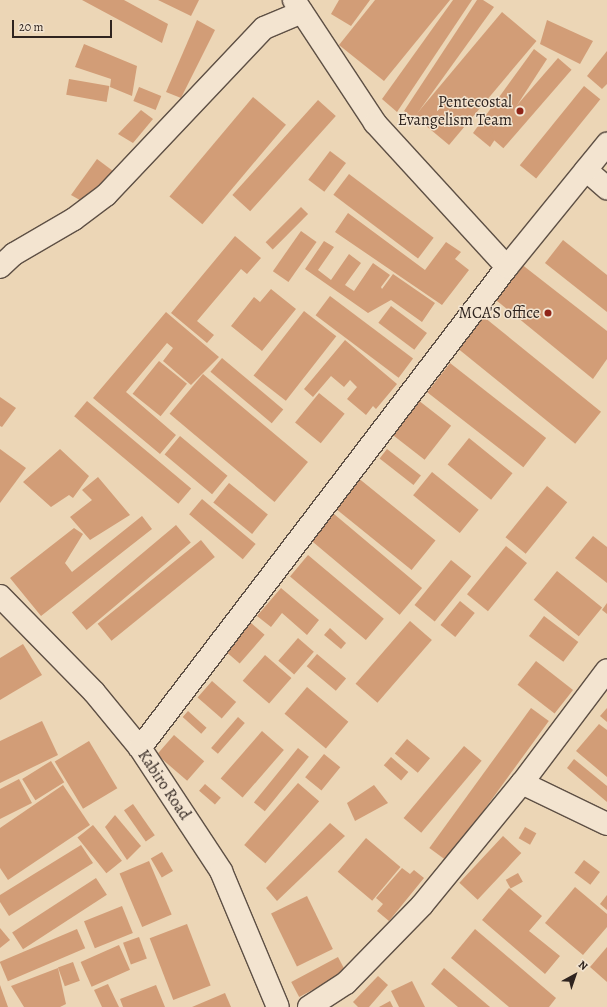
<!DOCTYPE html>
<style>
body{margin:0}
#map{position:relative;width:607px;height:1007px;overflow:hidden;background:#ecd6b6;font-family:Alegreya,serif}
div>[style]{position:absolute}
.building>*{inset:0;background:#d29d77;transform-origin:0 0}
.roads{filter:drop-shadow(1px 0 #5e5045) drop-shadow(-1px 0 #5e5045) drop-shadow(0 1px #5e5045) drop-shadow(0 -1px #5e5045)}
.minor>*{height:22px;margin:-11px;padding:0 11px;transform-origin:11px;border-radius:11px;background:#f3e4d0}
.dots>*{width:11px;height:11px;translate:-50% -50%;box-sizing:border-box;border:2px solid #f3e4d0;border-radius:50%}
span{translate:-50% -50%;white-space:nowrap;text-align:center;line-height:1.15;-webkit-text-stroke:3px #f3e4d0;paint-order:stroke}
.poi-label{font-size:16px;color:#2f241f}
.right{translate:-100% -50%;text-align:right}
.street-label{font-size:16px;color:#2f241f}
.north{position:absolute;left:555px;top:955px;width:40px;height:40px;-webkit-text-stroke:3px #f3e4d0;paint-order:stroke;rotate:40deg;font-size:11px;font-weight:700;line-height:16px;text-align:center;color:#2f241f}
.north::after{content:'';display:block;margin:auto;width:14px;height:18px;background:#2f241f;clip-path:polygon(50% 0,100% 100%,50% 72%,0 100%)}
.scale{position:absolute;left:12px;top:20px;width:100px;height:18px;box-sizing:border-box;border:2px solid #2f241f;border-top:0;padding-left:5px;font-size:12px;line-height:14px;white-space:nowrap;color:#2f241f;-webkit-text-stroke:3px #f3e4d0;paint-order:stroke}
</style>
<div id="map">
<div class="building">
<i style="clip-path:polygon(82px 0,124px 0,168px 24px,162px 43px)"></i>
<i style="clip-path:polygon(158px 0,199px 0,191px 16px)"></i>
<i style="clip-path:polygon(339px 0,370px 0,351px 26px,331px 14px)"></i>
<i style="clip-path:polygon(375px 0,450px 0,384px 81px,339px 45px)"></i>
<i style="clip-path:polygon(453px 0,472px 0,397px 112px,382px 99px)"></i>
<i style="clip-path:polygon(477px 0,483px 0,494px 7px,414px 118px,404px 111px)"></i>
<i style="left:502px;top:12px;width:45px;height:136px;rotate:40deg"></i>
<i style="clip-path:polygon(197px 20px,215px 30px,181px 98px,166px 92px)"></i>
<i style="clip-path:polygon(547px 20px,593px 41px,580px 64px,540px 44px)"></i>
<i style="clip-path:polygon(84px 44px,137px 66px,132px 96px,110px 87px,111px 79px,75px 67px)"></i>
<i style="clip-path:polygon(534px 49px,547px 59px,490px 147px,473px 133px)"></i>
<i style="clip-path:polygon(607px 51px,607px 84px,602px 89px,587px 76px)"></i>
<i style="left:558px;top:58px;width:18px;height:104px;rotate:41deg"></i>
<i style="left:69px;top:79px;width:41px;height:16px;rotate:10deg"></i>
<i style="left:584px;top:86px;width:21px;height:102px;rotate:39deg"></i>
<i style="left:139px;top:87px;width:24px;height:15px;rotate:22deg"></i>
<i style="left:253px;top:97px;width:43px;height:130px;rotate:40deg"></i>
<i style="left:318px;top:100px;width:24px;height:128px;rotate:42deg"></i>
<i style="clip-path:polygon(141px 110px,153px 119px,133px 143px,118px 134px)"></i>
<i style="left:330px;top:151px;width:20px;height:36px;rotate:37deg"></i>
<i style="clip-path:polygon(97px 159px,113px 171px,85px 203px,71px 195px)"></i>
<i style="left:349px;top:174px;width:106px;height:26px;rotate:37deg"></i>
<i style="left:301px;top:207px;width:10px;height:50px;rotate:45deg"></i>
<i style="clip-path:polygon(348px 213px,425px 270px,446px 242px,461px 252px,455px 259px,469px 270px,442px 305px,335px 232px)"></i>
<i style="left:301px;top:231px;width:19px;height:49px;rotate:35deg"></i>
<i style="clip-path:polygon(235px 236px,261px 258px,247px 274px,241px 269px,197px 321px,214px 335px,207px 343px,171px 313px)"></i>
<i style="clip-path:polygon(563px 240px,607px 275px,607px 312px,545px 263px)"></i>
<i style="clip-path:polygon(324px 241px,334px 247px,318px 270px,331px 280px,349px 254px,361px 263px,345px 285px,354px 291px,373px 263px,390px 275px,381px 287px,382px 289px,393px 274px,435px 303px,422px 322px,391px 300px,368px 313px,305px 269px)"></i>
<i style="clip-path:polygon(516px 260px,607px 331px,607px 359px,593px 379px,491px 296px)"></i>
<i style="clip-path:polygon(271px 289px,296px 309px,262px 351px,231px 326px,254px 297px,260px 302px)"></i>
<i style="left:330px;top:296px;width:104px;height:24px;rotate:37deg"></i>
<i style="left:391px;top:306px;width:45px;height:21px;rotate:37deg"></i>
<i style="left:304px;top:311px;width:41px;height:82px;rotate:38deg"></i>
<i style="clip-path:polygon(166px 312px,219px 357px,191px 385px,163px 361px,173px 348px,167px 343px,126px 392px,176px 435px,160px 454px,93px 398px)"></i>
<i style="left:479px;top:313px;width:157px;height:41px;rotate:39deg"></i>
<i style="clip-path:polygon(345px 340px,397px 384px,376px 409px,373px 406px,366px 415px,347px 399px,357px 387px,350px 380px,344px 387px,331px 376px,313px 397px,304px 389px)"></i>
<i style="left:222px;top:358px;width:80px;height:18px;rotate:40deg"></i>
<i style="left:159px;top:361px;width:36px;height:42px;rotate:39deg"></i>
<i style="left:450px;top:363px;width:122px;height:37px;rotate:38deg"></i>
<i style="left:203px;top:374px;width:137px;height:52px;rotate:40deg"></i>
<i style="left:319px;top:393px;width:33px;height:38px;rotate:39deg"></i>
<i style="clip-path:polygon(0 397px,16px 408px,2px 427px,0 426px)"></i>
<i style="left:418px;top:400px;width:42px;height:43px;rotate:38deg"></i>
<i style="left:87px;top:401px;width:136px;height:20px;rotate:40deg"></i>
<i style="left:180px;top:436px;width:62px;height:24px;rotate:40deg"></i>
<i style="left:469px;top:438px;width:56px;height:34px;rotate:39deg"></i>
<i style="clip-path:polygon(0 449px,26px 468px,0 503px)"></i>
<i style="clip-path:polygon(60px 449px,89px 476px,73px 498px,69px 495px,51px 507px,23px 482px)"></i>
<i style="left:387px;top:449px;width:43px;height:12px;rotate:38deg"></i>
<i style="left:432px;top:472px;width:60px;height:30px;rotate:39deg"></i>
<i style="clip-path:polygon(98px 477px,130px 515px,90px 540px,70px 517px,92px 500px,82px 490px)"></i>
<i style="left:357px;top:477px;width:101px;height:38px;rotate:39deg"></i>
<i style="left:229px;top:483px;width:50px;height:25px;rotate:39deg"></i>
<i style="left:547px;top:486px;width:26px;height:66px;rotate:39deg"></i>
<i style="left:202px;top:499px;width:70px;height:20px;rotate:40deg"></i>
<i style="left:334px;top:514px;width:115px;height:35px;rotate:40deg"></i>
<i style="clip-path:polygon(142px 516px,152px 529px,41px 616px,10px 578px,74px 528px,83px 534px,65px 563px,72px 572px)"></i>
<i style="left:176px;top:525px;width:23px;height:136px;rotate:50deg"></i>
<i style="clip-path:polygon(593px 536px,607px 547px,607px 583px,575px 558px)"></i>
<i style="left:201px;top:540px;width:22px;height:133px;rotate:51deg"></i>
<i style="left:506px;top:546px;width:27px;height:62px;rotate:39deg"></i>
<i style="left:308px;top:555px;width:99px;height:28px;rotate:40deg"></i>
<i style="left:451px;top:560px;width:26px;height:58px;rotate:39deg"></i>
<i style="left:557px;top:571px;width:58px;height:37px;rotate:39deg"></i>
<i style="clip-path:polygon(281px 588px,319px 620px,307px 635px,282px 613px,271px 627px,257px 616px)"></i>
<i style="left:460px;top:601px;width:19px;height:31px;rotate:39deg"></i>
<i style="clip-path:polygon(607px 603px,607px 614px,602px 610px)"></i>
<i style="left:544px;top:616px;width:43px;height:25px;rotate:37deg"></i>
<i style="left:410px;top:621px;width:29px;height:83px;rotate:41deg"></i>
<i style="left:251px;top:623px;width:18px;height:38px;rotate:41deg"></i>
<i style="clip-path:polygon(330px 628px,346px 643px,341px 649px,324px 635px)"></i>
<i style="left:298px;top:638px;width:21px;height:30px;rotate:41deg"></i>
<i style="clip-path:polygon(23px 644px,42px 675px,0 700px,0 658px)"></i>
<i style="left:317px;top:654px;width:38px;height:16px;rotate:40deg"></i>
<i style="left:265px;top:655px;width:35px;height:34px;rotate:41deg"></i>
<i style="left:536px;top:661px;width:47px;height:30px;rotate:38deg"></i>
<i style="left:212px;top:681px;width:32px;height:22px;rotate:41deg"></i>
<i style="left:307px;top:687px;width:54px;height:35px;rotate:40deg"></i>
<i style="left:531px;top:708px;width:22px;height:173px;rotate:36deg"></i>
<i style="clip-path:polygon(607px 708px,607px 722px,600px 716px)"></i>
<i style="left:188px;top:711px;width:25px;height:8px;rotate:42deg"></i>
<i style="left:238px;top:717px;width:9px;height:41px;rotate:41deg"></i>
<i style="clip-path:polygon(42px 721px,58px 755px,0 783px,0 741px)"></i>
<i style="clip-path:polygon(599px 724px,607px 730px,607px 777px,576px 751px)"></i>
<i style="left:262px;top:731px;width:29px;height:63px;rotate:41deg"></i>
<i style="left:174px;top:735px;width:40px;height:26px;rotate:41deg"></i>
<i style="left:407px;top:739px;width:30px;height:19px;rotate:40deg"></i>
<i style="left:89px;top:741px;width:55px;height:40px;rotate:59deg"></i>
<i style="left:464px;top:746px;width:23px;height:94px;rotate:40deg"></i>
<i style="left:298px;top:748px;width:14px;height:70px;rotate:39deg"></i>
<i style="left:324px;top:754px;width:21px;height:30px;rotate:39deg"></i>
<i style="left:391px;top:757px;width:23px;height:11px;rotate:41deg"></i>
<i style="clip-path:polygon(574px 759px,607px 786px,607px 802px,567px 768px)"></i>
<i style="left:51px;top:761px;width:25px;height:34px;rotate:58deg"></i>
<i style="clip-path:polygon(19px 779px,32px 803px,0 819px,0 789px)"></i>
<i style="left:298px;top:783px;width:28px;height:82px;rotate:41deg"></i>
<i style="left:205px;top:784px;width:21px;height:9px;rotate:41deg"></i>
<i style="clip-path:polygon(63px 785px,90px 825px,8px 880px,0 868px,0 828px)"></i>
<i style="clip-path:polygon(374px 785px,388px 803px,355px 821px,347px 803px)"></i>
<i style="left:133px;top:804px;width:38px;height:11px;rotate:55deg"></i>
<i style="clip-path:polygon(115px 815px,141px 846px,127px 860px,105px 827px)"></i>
<i style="clip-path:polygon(330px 823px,345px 836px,277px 901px,266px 888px)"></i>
<i style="left:93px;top:825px;width:46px;height:20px;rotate:51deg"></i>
<i style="left:525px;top:827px;width:13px;height:13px;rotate:29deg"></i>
<i style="left:503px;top:836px;width:25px;height:64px;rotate:43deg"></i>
<i style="left:366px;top:838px;width:45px;height:44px;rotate:40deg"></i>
<i style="clip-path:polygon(81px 845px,93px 863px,9px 916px,0 902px,0 895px)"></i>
<i style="left:162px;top:852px;width:22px;height:13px;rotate:60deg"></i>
<i style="left:584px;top:860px;width:20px;height:16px;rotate:37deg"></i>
<i style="left:149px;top:861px;width:58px;height:32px;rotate:67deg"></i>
<i style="clip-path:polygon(402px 868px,410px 874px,414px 870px,424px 878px,389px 921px,377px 911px,383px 904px,376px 898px)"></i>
<i style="left:518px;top:873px;width:10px;height:14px;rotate:61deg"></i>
<i style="left:96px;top:878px;width:20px;height:100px;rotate:57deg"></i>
<i style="clip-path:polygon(575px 887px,607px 914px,607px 927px,583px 955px,545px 923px)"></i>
<i style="clip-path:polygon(509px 888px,542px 916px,529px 931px,560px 956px,545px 974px,482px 920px)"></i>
<i style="clip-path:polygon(607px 895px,607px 910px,600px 904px)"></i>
<i style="left:307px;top:896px;width:59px;height:40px;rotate:64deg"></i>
<i style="left:122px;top:906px;width:29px;height:41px;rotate:68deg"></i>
<i style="left:187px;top:924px;width:66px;height:40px;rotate:69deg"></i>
<i style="clip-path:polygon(0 928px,10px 940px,0 948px)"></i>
<i style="left:77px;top:929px;width:21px;height:84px;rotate:67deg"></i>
<i style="clip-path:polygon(475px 929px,556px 998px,549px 1007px,509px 1007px,451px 958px)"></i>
<i style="left:139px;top:937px;width:23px;height:17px;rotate:70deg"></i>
<i style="left:119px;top:945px;width:27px;height:42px;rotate:66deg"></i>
<i style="clip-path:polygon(607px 947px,607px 982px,590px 967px)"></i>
<i style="left:338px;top:957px;width:17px;height:53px;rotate:62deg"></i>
<i style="left:73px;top:962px;width:20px;height:16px;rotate:70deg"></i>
<i style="clip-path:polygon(58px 968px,66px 1004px,60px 1007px,24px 1007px,11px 986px)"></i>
<i style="clip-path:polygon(444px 968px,490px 1007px,458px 1007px,431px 984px)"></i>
<i style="clip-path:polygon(378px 976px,388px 985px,369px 1007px,358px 1007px,353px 1002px)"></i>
<i style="clip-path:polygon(412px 981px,425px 1007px,399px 1007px,391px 991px)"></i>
<i style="clip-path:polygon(108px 984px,119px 1007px,102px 1007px,94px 990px)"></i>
<i style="clip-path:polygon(0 985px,8px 1007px,0 1007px)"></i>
<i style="clip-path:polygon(156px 985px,165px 1007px,123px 1007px,120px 999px)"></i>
<i style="clip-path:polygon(225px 993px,231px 1007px,192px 1007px)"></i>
<i style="clip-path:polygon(390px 1001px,393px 1007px,379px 1007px)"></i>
</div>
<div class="roads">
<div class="minor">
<i style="left:294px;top:0;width:147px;rotate:56.6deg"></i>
<i style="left:375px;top:123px;width:195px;rotate:47.5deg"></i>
<i style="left:586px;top:170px;width:28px;rotate:41deg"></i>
<i style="left:0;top:267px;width:19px;rotate:-43deg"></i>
<i style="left:14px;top:254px;width:69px;rotate:-30.3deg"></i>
<i style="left:74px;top:219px;width:40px;rotate:-37deg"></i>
<i style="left:106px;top:195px;width:230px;rotate:-46.6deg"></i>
<i style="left:264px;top:28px;width:41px;rotate:-22.8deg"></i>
<i style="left:0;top:596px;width:134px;rotate:45.6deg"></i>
<i style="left:94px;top:692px;width:72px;rotate:50.6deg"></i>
<i style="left:140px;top:748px;width:147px;rotate:56.6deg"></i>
<i style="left:221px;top:871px;width:147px;rotate:67.3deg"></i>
<i style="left:140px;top:748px;width:605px;rotate:-52.66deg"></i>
<i style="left:507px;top:267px;width:159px;rotate:-50.9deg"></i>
<i style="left:522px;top:783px;width:94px;rotate:25.8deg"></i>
<i style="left:309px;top:1007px;width:44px;rotate:-33deg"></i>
<i style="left:346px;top:983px;width:109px;rotate:-45.7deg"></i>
<i style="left:422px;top:905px;width:158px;rotate:-50.7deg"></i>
<i style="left:522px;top:783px;width:141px;rotate:-53deg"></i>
</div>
</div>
<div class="dots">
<i style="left:520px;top:111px;background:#8f2418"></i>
<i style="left:548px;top:313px;background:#8f2418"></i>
</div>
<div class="poi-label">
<span class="right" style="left:512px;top:111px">Pentecostal<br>Evangelism Team</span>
<span class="right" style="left:540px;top:313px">MCA'S office</span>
</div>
<div class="street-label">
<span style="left:164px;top:785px;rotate:56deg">Kabiro Road</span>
</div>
<div class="north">N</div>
<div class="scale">20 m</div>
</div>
